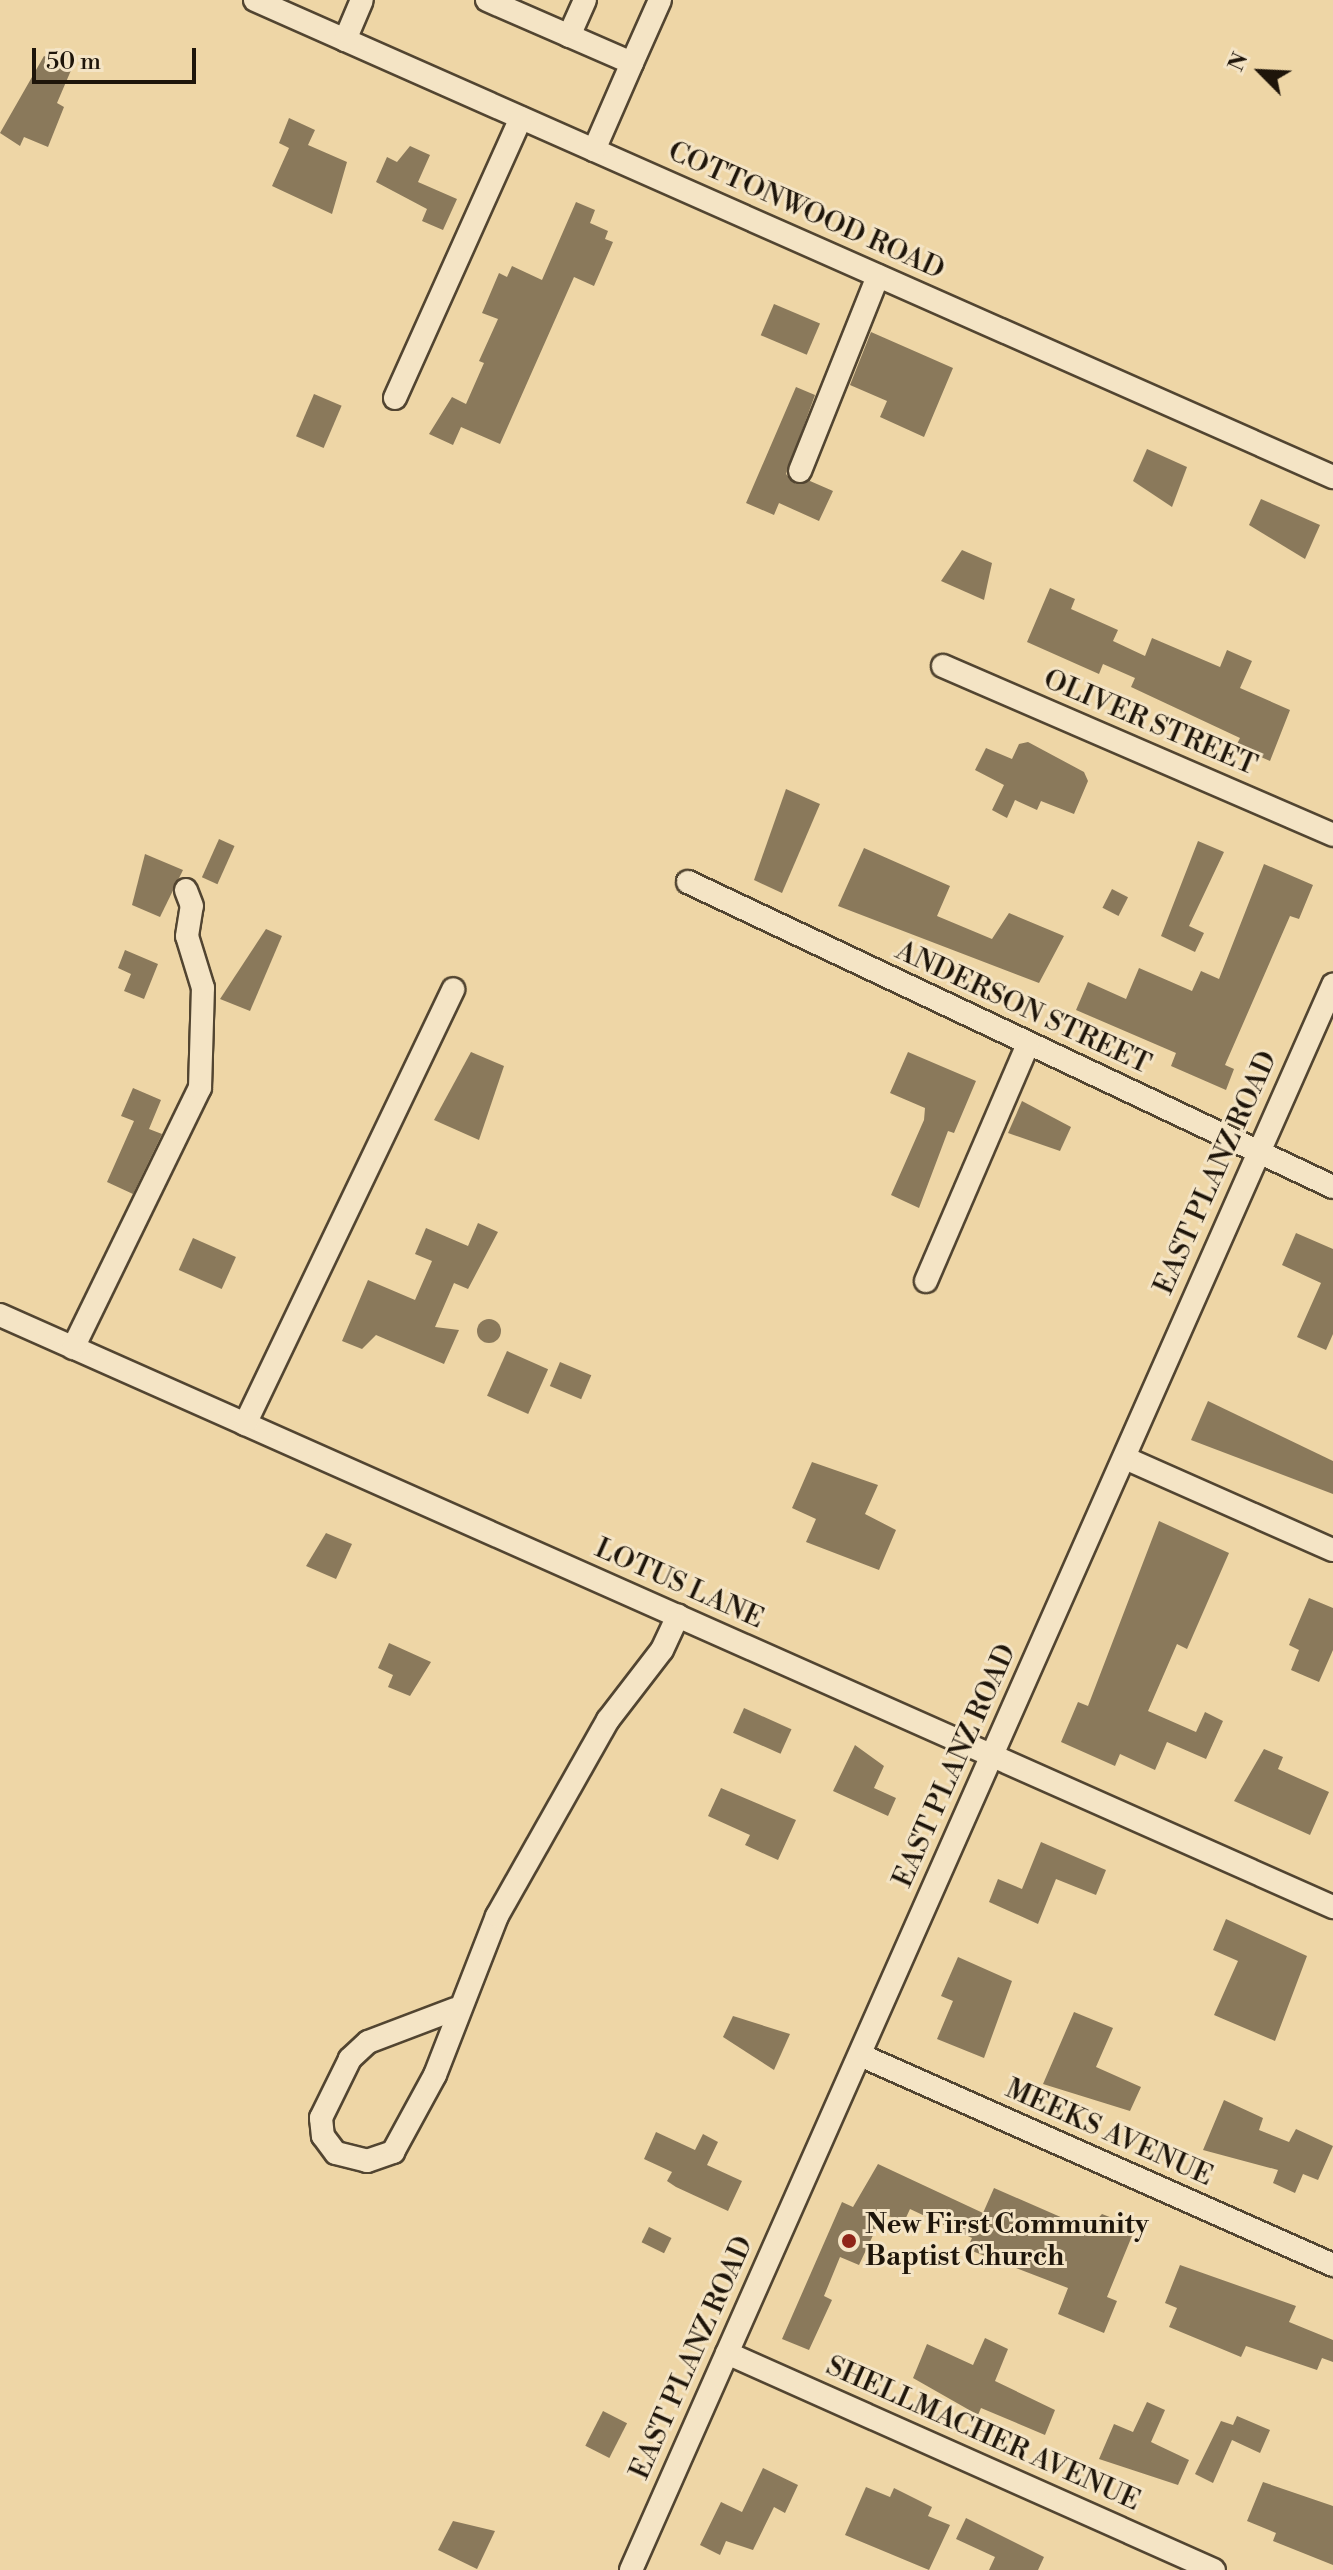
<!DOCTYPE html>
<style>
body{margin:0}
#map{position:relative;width:1333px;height:2570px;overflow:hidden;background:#eed6a6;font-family:"Libre Bodoni",serif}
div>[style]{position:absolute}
.building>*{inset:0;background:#8a795b;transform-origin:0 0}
.round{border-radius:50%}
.roads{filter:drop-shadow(2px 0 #524531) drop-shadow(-2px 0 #524531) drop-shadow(0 2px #524531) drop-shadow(0 -2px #524531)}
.minor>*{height:22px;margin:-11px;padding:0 11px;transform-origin:11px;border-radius:11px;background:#f4e4c5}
.dots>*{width:22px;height:22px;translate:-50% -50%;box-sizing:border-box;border:4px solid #f4e4c5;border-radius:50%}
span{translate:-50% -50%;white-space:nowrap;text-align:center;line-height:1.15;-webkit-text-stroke:6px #f4e4c5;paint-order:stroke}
.street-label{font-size:28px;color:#1e150a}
.poi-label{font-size:28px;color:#1e150a;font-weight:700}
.left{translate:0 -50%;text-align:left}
.north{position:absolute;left:1221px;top:32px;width:80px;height:80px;-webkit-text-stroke:6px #f4e4c5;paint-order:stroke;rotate:294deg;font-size:22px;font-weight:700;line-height:32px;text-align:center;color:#1e150a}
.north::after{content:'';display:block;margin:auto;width:28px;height:36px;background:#1e150a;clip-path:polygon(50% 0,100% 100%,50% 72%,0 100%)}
.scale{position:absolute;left:32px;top:48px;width:164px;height:36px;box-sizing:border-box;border:4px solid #1e150a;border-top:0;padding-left:10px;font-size:24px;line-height:28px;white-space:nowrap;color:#1e150a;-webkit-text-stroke:6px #f4e4c5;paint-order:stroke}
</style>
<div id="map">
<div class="building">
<i style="clip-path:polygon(44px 56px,72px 68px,57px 103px,64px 107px,48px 147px,24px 137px,20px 146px,0 133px)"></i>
<i style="clip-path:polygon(289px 118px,315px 130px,308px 145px,347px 162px,332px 214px,272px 186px,289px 148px,279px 143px)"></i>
<i style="clip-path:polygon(410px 146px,430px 155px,418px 182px,457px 199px,443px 230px,422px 221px,427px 209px,376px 182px,387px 157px,397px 162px)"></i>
<i style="clip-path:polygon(576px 202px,595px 210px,590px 223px,608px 231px,605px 239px,613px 242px,594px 286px,574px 277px,500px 444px,461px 427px,453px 445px,429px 434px,452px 397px,466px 404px,484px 363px,479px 361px,498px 319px,482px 313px,499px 273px,507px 277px,512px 266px,542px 280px)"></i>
<i style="left:774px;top:304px;width:50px;height:34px;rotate:23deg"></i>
<i style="clip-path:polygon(871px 332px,953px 368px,924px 437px,880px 417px,887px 401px,850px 385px)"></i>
<i style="clip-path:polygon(796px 387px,815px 395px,786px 474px,796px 484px,810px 481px,833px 491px,819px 521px,779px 503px,774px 515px,746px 503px)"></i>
<i style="left:314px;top:394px;width:30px;height:46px;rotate:23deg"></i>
<i style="clip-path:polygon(1147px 449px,1187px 467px,1172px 507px,1133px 481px)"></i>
<i style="clip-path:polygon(1261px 499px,1320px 525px,1305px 559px,1249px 525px)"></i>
<i style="clip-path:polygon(962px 550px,992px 563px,984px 600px,941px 581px)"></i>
<i style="clip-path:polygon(1050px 588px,1075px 599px,1071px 609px,1118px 630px,1113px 641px,1145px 656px,1152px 638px,1220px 667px,1227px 650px,1252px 661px,1240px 688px,1290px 710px,1270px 761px,1236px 746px,1240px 738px,1131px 687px,1135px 678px,1103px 664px,1099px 674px,1027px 642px)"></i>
<i style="clip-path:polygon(1028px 742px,1084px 772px,1088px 781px,1074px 814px,1041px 801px,1037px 810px,1015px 800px,1007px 818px,992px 810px,1004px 785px,975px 770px,986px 748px,1012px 759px,1019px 744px)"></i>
<i style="clip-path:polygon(786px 789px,820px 804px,782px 893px,754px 880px)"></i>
<i style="left:219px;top:839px;width:17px;height:42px;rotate:24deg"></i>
<i style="clip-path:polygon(1198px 841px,1224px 852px,1189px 926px,1204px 933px,1195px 952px,1161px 936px)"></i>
<i style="clip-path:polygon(864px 848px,950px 886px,937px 916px,992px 939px,1009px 913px,1064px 936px,1039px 983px,838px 906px)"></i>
<i style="clip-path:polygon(145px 854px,183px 870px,160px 917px,132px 905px)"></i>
<i style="clip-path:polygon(1264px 864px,1313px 885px,1299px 919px,1290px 916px,1225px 1065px,1234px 1069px,1226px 1090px,1171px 1066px,1176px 1053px,1076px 1010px,1088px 982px,1126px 999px,1139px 968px,1192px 991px,1201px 971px,1219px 979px)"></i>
<i style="left:1112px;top:889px;width:18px;height:21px;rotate:27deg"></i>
<i style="clip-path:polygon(266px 929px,282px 936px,250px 1011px,220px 999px)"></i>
<i style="clip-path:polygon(125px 950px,158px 964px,144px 999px,124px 991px,131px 974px,118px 968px)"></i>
<i style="clip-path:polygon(471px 1052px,504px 1066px,479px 1140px,434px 1120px)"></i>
<i style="clip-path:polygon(908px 1052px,976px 1081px,954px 1133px,948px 1131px,919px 1208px,891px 1195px,924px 1120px,925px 1108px,890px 1093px)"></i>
<i style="clip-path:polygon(133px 1088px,161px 1100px,149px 1129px,162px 1134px,133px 1194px,107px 1182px,134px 1121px,121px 1116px)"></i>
<i style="clip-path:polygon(1022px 1101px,1071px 1127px,1060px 1151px,1008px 1133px)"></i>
<i style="clip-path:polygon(478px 1223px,498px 1232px,468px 1289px,454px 1283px,435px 1327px,459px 1330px,444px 1364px,376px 1335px,362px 1349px,342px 1341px,368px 1280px,415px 1300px,432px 1261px,415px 1254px,426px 1228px,468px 1246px)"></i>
<i style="clip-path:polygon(1296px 1233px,1333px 1249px,1333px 1334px,1326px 1350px,1297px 1337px,1321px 1283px,1282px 1265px)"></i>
<i style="left:193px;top:1238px;width:47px;height:35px;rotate:24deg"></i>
<i class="round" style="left:477px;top:1319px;width:24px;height:24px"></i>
<i style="left:507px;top:1351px;width:45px;height:49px;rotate:24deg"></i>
<i style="left:560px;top:1362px;width:34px;height:26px;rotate:23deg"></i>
<i style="clip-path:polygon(1208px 1401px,1333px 1461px,1333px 1494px,1191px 1440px)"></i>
<i style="clip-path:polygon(812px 1462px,878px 1485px,865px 1514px,896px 1530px,879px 1570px,806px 1542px,816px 1519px,792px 1508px)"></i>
<i style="clip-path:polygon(1159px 1521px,1229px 1553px,1187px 1649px,1177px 1644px,1148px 1711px,1196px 1732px,1205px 1712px,1223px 1721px,1206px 1759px,1167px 1742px,1155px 1770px,1120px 1754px,1115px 1766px,1061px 1742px,1078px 1702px,1088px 1706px)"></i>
<i style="clip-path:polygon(326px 1533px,352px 1544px,336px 1579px,306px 1566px)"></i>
<i style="clip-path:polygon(1309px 1598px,1333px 1608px,1333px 1650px,1319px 1682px,1291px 1670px,1299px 1650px,1289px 1645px)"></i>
<i style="clip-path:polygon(389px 1643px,431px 1662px,410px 1696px,388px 1687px,393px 1675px,378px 1668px)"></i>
<i style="left:744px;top:1708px;width:52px;height:27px;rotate:24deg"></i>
<i style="clip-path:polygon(855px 1745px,884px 1766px,874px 1788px,896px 1798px,888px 1816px,833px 1791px)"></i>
<i style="clip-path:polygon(1264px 1749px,1283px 1757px,1278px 1769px,1329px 1792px,1310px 1835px,1234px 1801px)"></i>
<i style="clip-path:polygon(721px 1788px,796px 1820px,778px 1860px,745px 1845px,750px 1835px,708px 1816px)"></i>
<i style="clip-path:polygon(1041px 1842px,1106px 1870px,1096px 1895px,1056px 1879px,1038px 1924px,989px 1902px,998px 1879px,1022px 1889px)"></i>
<i style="clip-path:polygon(1226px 1919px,1307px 1956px,1275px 2041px,1214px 2015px,1238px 1961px,1213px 1950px)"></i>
<i style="clip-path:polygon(958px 1957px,1012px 1981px,984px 2058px,937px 2039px,953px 2001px,941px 1996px)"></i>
<i style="clip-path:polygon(1074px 2012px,1113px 2028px,1096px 2067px,1141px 2087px,1130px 2111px,1043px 2084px)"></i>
<i style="clip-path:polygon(733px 2016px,790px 2034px,774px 2070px,723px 2037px)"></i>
<i style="clip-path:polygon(1224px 2100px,1263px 2118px,1259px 2130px,1289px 2142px,1296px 2129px,1333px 2146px,1318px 2180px,1303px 2174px,1295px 2193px,1273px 2183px,1278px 2170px,1203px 2150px)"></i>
<i style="clip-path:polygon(656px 2132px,695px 2150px,703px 2134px,718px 2142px,707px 2165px,742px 2181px,728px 2211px,676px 2187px,667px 2181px,672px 2172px,644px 2159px)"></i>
<i style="clip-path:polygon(878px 2164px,983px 2213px,994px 2188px,1088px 2229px,1102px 2214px,1125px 2223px,1122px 2231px,1132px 2236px,1107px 2297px,1117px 2301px,1104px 2333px,1058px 2314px,1068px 2288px,967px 2249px,972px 2238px,910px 2209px,904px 2222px,883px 2214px,859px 2265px,840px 2257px,824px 2296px,832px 2300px,809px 2350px,782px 2339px,842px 2202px,853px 2207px)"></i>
<i style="left:649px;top:2227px;width:25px;height:17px;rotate:26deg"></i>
<i style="clip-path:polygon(1180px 2265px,1296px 2306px,1289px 2322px,1333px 2340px,1333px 2362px,1322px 2358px,1317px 2370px,1246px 2346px,1241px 2357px,1169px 2327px,1177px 2308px,1165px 2303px)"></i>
<i style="clip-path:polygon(985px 2338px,1008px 2349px,995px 2381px,1055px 2410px,1045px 2435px,981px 2408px,978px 2415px,913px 2378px,927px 2344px,973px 2365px)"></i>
<i style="clip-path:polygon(1147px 2402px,1165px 2410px,1151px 2442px,1189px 2460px,1178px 2485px,1099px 2459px,1114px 2424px,1133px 2432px)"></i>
<i style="left:603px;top:2411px;width:27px;height:39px;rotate:27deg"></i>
<i style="clip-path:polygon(1237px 2416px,1270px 2430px,1260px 2453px,1232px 2440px,1213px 2483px,1195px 2474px,1221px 2421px,1233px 2425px)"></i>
<i style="clip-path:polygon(763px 2468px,798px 2485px,785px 2513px,774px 2507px,753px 2550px,726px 2541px,720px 2555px,700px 2545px,721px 2502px,742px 2512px)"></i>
<i style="clip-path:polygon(1263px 2482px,1333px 2506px,1333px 2565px,1273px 2541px,1276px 2533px,1247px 2521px)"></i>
<i style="clip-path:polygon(866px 2487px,890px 2497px,894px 2488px,932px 2507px,928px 2516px,950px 2525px,929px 2570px,845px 2535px)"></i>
<i style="clip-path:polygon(966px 2518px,1044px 2557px,1038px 2570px,989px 2570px,995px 2557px,956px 2539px)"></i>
<i style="clip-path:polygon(453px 2521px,495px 2531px,477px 2569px,438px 2550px)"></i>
</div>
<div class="roads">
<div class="minor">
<i style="left:255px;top:0;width:1179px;rotate:23.87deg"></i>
<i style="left:487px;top:0;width:158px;rotate:23.5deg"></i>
<i style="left:632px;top:63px;width:95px;rotate:113.6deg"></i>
<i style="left:569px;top:36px;width:39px;rotate:-66deg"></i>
<i style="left:345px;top:40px;width:43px;rotate:-67deg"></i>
<i style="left:632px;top:63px;width:69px;rotate:-66deg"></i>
<i style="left:395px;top:398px;width:307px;rotate:-65.8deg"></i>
<i style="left:800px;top:471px;width:210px;rotate:-68.2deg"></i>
<i style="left:943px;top:666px;width:425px;rotate:23.4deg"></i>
<i style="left:688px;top:882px;width:713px;rotate:25.31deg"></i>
<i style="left:926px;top:1281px;width:258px;rotate:-66.7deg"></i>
<i style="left:0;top:1315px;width:1459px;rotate:23.95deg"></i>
<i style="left:73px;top:1348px;width:289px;rotate:-64deg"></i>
<i style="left:200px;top:1088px;width:100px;rotate:-88.3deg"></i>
<i style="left:203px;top:988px;width:54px;rotate:-107.1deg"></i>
<i style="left:187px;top:936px;width:30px;rotate:-81deg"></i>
<i style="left:192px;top:906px;width:17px;rotate:-111deg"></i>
<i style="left:245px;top:1424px;width:482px;rotate:-64.4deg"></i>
<i style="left:1125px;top:1458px;width:227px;rotate:23.9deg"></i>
<i style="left:455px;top:2009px;width:93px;rotate:159.2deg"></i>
<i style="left:368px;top:2042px;width:25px;rotate:137deg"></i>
<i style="left:350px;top:2059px;width:66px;rotate:116.2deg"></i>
<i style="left:321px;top:2118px;width:18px;rotate:84deg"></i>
<i style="left:323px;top:2136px;width:21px;rotate:53deg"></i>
<i style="left:336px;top:2153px;width:32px;rotate:14deg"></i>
<i style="left:367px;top:2161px;width:28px;rotate:-19deg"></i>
<i style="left:393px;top:2152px;width:88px;rotate:-61.4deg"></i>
<i style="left:435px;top:2075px;width:171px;rotate:-68.7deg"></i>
<i style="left:497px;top:1916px;width:225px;rotate:-60.5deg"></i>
<i style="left:608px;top:1720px;width:88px;rotate:-52.4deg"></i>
<i style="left:662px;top:1650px;width:38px;rotate:-65deg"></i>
<i style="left:860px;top:2055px;width:518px;rotate:23.94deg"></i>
<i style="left:727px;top:2353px;width:533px;rotate:24.02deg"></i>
<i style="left:631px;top:2570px;width:1734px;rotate:-66.11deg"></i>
</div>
</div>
<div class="dots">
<i style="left:849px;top:2241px;background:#8f2418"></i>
</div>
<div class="street-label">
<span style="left:806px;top:211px;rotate:24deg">COTTONWOOD ROAD</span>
<span style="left:1150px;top:723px;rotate:23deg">OLIVER STREET</span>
<span style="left:1023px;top:1008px;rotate:25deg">ANDERSON STREET</span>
<span style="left:1216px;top:1173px;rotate:-66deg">EAST PLANZ ROAD</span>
<span style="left:679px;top:1584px;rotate:24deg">LOTUS LANE</span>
<span style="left:955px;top:1766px;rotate:-66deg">EAST PLANZ ROAD</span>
<span style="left:1109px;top:2133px;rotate:24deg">MEEKS AVENUE</span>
<span style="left:692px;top:2358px;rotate:-66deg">EAST PLANZ ROAD</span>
<span style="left:983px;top:2434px;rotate:24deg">SHELLMACHER AVENUE</span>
</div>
<div class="poi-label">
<span class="left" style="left:865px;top:2241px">New First Community<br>Baptist Church</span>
</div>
<div class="north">N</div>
<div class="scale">50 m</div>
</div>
